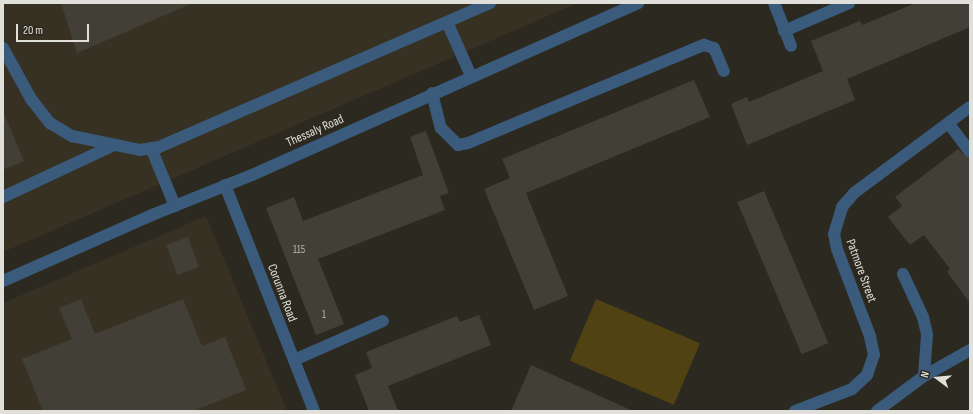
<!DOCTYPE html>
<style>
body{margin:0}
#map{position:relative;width:973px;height:414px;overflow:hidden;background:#2c2920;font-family:"Sofia Sans Condensed",sans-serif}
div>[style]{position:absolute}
.built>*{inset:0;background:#363122}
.green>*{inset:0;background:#514213;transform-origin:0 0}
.building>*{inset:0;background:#423f36;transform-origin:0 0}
.lane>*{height:12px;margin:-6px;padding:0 6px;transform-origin:6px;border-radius:6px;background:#3b5b7c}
.street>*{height:12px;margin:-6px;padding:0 6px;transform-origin:6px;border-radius:6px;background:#3b5b7c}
span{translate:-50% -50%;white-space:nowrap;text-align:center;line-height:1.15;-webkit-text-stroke:3.5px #2c2920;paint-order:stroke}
.number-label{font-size:11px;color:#b8b7b0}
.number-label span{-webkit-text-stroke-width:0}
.street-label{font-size:13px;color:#e0dfd9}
.frame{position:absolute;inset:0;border:4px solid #e0dfd9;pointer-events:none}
.north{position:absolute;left:917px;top:358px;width:40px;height:40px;-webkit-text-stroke:3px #2c2920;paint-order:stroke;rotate:286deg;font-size:11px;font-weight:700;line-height:16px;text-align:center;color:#e0dfd9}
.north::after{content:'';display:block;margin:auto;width:14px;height:18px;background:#e0dfd9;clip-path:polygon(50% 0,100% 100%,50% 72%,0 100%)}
.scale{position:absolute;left:16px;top:24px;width:73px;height:18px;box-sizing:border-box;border:2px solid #e0dfd9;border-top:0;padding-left:5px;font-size:12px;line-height:14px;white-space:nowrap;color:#e0dfd9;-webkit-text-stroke:3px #2c2920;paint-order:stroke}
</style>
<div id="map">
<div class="built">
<i style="clip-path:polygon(3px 3px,578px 3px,3px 252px)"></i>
<i style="clip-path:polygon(206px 216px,287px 411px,3px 411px,3px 303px)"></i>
</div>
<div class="green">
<i style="left:596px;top:299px;width:113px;height:67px;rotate:23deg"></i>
</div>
<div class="building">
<i style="clip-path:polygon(61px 3px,193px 3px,77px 53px)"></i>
<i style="clip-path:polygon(916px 3px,970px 3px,970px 27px,847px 79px,855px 100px,747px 145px,731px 104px,747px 97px,749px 102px,823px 71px,811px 41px,860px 21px,862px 25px)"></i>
<i style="clip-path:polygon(694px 80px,710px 117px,526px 193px,568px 296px,534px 310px,484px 189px,510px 178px,502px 159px)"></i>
<i style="clip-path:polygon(3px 111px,24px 161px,3px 170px)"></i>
<i style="clip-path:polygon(426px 131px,449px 193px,440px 196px,445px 210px,318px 259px,344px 324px,316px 335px,266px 208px,294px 197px,303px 221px,423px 175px,410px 137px)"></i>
<i style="clip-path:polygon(958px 149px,970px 159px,970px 303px,947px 272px,950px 269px,924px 235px,910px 245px,888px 217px,902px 206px,895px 197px)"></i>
<i style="left:764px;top:191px;width:165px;height:29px;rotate:67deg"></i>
<i style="left:188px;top:237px;width:32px;height:23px;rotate:70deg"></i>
<i style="clip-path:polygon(81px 299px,95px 334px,183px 299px,202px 346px,225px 337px,246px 390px,193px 411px,43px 411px,22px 359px,72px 339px,59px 308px)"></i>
<i style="clip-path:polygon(479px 315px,491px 345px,388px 386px,398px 411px,369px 411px,355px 375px,372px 368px,366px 352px,457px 316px,460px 322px)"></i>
<i style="clip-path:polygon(531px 365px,633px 411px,511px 411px)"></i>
</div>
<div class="lane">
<i style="left:774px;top:3px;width:46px;rotate:68.4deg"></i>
<i style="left:447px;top:22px;width:59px;rotate:66deg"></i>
<i style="left:784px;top:31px;width:71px;rotate:-23.3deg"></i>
<i style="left:432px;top:93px;width:36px;rotate:76deg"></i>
<i style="left:441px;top:128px;width:24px;rotate:45deg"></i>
<i style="left:458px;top:145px;width:10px;rotate:-11deg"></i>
<i style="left:468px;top:143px;width:256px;rotate:-22.6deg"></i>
<i style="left:704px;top:45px;width:10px;rotate:17deg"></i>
<i style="left:714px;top:48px;width:25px;rotate:67deg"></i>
<i style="left:151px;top:148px;width:63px;rotate:67.5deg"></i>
<i style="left:3px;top:197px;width:123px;rotate:-25.1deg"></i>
<i style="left:903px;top:274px;width:47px;rotate:65.1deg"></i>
<i style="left:923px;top:317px;width:18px;rotate:77deg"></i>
<i style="left:927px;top:335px;width:41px;rotate:94.2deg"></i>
<i style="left:294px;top:360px;width:97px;rotate:-23.7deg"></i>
</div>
<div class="street">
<i style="left:3px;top:48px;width:58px;rotate:61.2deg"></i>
<i style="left:31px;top:99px;width:31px;rotate:52deg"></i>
<i style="left:50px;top:123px;width:26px;rotate:31deg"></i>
<i style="left:72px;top:136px;width:69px;rotate:11.6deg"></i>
<i style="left:140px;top:150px;width:19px;rotate:-9deg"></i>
<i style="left:159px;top:147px;width:361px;rotate:-23.5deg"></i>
<i style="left:949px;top:124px;width:35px;rotate:53deg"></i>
<i style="left:225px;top:185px;width:243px;rotate:68.5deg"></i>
<i style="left:3px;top:281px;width:163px;rotate:-23.9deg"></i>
<i style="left:152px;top:215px;width:108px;rotate:-21.8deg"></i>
<i style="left:252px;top:175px;width:423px;rotate:-24deg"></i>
<i style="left:795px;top:411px;width:61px;rotate:-21.1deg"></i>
<i style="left:852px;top:389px;width:21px;rotate:-43deg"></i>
<i style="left:867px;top:375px;width:21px;rotate:-71deg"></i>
<i style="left:874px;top:355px;width:19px;rotate:-102deg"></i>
<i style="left:870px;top:336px;width:93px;rotate:-110.8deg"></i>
<i style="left:837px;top:249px;width:15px;rotate:-101deg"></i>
<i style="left:834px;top:234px;width:28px;rotate:-73deg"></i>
<i style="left:842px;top:207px;width:18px;rotate:-49deg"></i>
<i style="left:854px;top:193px;width:144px;rotate:-36.6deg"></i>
<i style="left:877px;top:411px;width:59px;rotate:-36.7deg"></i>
<i style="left:924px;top:376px;width:53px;rotate:-29.5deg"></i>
</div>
<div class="number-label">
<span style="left:299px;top:250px">115</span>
<span style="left:324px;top:315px">1</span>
</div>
<div class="street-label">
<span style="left:315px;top:131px;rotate:-24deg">Thessaly Road</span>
<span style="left:861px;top:271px;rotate:70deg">Patmore Street</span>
<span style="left:282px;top:293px;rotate:69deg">Corunna Road</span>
</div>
<div class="frame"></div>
<div class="north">N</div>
<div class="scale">20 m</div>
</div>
